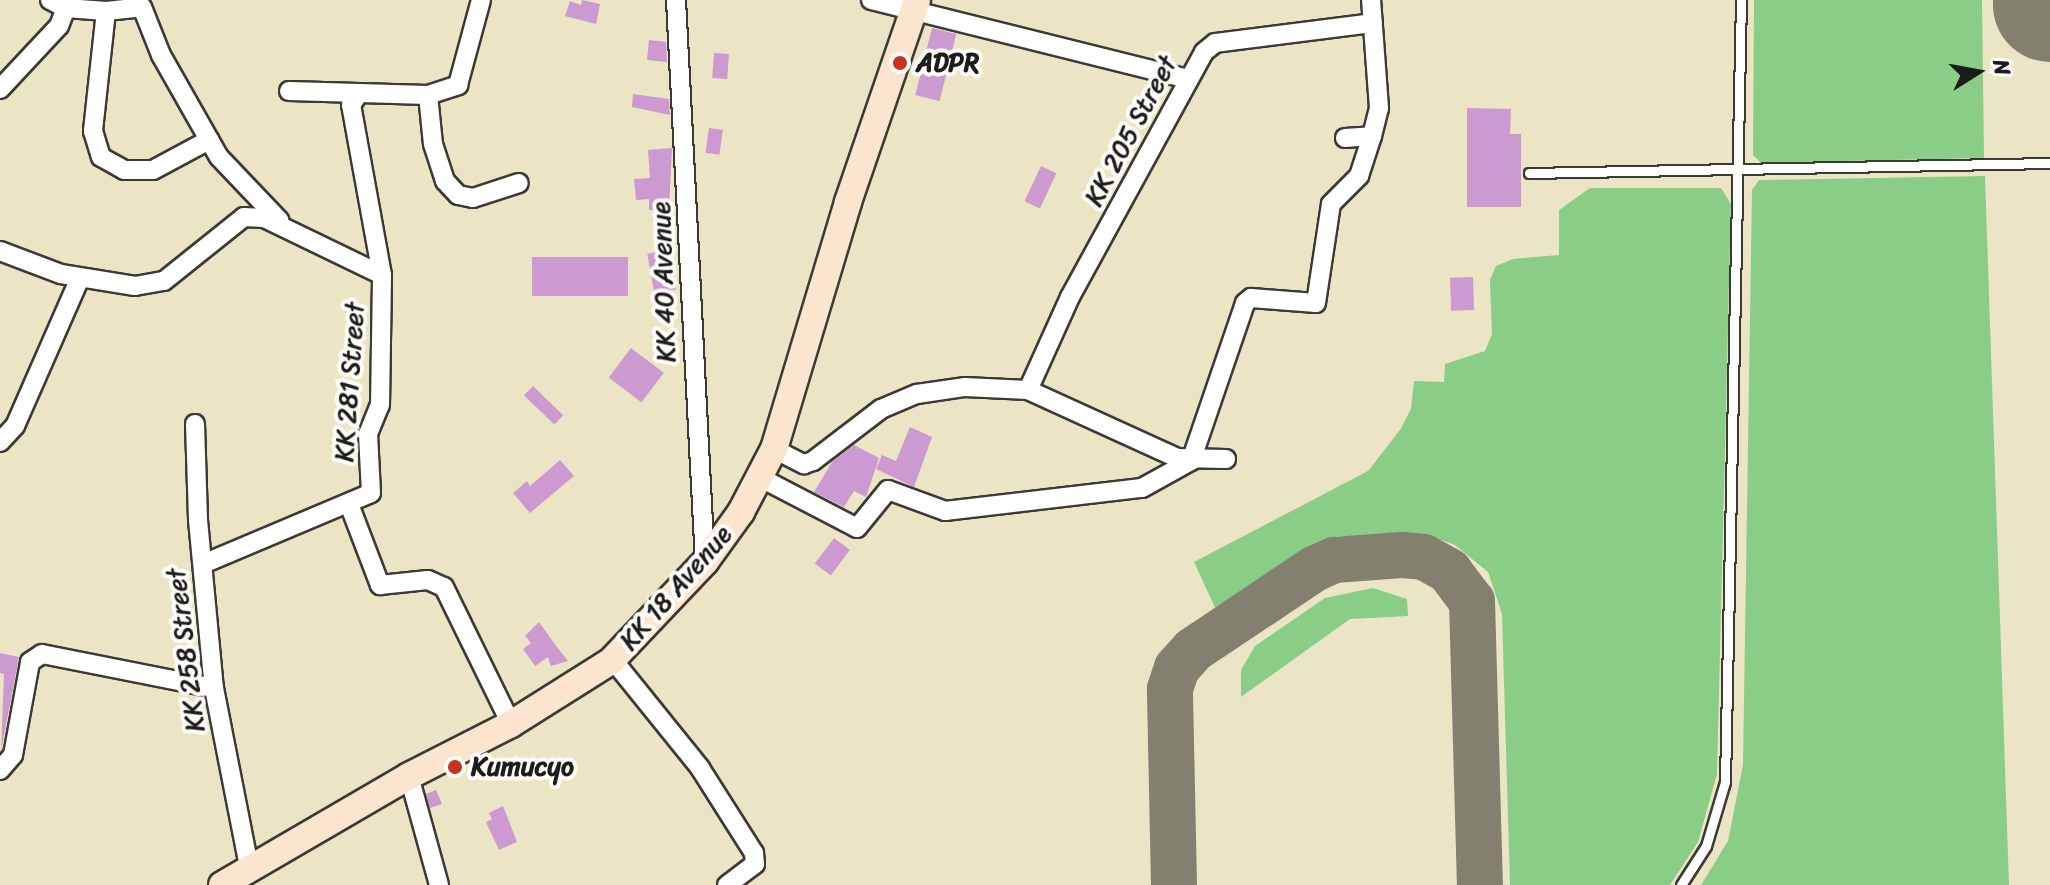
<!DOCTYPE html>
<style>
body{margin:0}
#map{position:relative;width:2050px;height:885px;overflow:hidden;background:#ebe5c5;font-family:Sriracha,sans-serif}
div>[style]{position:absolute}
.green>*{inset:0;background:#89cd87}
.taxiway>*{height:46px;margin:-23px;padding:0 23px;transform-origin:23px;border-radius:23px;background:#848070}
.runway>*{height:114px;margin:-57px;padding:0 57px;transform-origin:57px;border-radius:57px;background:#848070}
.building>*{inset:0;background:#cd99d1;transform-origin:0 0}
.roads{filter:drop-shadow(2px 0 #3b3a35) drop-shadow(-2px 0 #3b3a35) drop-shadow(0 2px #3b3a35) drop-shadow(0 -2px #3b3a35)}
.service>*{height:9px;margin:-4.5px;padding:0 4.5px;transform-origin:4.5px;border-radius:4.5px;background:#fff}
.minor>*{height:18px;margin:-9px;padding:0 9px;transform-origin:9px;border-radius:9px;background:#fff}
.secondary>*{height:26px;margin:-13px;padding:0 13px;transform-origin:13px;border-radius:13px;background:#fbe5cf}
.dots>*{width:22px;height:22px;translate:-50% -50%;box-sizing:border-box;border:4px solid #fdfcf7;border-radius:50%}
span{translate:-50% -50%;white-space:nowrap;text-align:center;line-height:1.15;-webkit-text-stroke:8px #fdfcf7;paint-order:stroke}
.poi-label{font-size:26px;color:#1c1c1c;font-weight:700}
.left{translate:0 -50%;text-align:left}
.street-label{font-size:26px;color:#1c1c1c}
.north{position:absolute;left:1938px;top:32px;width:80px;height:80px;-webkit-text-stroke:6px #fdfcf7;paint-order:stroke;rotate:79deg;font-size:22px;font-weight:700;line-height:32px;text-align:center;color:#1c1c1c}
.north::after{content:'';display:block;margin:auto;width:28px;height:36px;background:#1c1c1c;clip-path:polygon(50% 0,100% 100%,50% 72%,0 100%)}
</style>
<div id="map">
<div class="green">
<i style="clip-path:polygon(1754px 0,1982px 0,1984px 158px,1761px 163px,1753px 155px)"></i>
<i style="clip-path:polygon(1985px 176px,2009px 885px,1701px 885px,1728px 841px,1743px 765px,1752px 190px,1759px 180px)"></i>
<i style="clip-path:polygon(1590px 188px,1721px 188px,1731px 204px,1717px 774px,1698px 842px,1670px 885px,1510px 885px,1502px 614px,1488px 572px,1455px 545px,1433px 537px,1337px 536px,1217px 612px,1194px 562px,1368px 471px,1400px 430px,1411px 409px,1414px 381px,1444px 382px,1445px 364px,1485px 351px,1492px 334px,1490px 280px,1496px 266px,1513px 259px,1559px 255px,1559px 210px)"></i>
<i style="clip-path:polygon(1373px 588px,1407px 599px,1408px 616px,1350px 619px,1241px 697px,1241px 670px,1255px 646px,1325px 598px)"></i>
</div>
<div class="taxiway">
<i style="left:1174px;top:885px;width:196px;rotate:-91.2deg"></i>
<i style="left:1170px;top:689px;width:22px;rotate:-72deg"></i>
<i style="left:1177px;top:668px;width:24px;rotate:-48deg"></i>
<i style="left:1193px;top:650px;width:146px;rotate:-33.8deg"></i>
<i style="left:1314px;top:569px;width:22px;rotate:-24deg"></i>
<i style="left:1334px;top:560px;width:68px;rotate:-4.2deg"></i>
<i style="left:1402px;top:555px;width:22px;rotate:5deg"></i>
<i style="left:1424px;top:557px;width:29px;rotate:29deg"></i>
<i style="left:1449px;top:571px;width:38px;rotate:53deg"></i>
<i style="left:1472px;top:601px;width:284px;rotate:88.4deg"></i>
</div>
<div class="runway">
<i style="left:2050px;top:0;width:5px;rotate:90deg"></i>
</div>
<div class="building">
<i style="clip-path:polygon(582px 0,600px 4px,596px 24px,565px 16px,570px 1px,581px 5px)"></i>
<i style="left:932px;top:28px;width:25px;height:69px;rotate:14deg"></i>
<i style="clip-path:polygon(649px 40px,666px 42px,667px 62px,647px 60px)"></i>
<i style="left:714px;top:53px;width:15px;height:25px;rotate:4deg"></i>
<i style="clip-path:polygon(633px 94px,669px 99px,670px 115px,632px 107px)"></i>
<i style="clip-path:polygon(1467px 108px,1511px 109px,1510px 134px,1521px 134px,1521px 207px,1467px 207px)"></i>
<i style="left:709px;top:128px;width:14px;height:25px;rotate:8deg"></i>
<i style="clip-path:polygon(672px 148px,669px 210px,649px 210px,649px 199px,636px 200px,634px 179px,650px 178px,648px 150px)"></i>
<i style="left:1041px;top:166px;width:17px;height:39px;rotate:25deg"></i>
<i style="left:669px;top:250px;width:40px;height:22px;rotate:80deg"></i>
<i style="left:532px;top:257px;width:96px;height:39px"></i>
<i style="left:1473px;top:277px;width:33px;height:23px;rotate:88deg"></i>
<i style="left:631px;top:348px;width:41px;height:37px;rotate:37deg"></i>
<i style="left:533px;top:386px;width:42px;height:13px;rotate:44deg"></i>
<i style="clip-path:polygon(910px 427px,932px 437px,914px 487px,876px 469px,882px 455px,896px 461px)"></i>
<i style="clip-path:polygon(854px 445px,879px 458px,866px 497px,854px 491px,844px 507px,814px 492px,832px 462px)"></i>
<i style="clip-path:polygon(560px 460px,574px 476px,530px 513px,513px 493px,527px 481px,530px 486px)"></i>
<i style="left:834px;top:538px;width:20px;height:32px;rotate:37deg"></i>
<i style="clip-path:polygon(539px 622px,554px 643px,568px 661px,551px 666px,548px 657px,535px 666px,523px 649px,531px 643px,525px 636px)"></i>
<i style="clip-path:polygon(0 653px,19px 657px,1px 751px,4px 674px,0 673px)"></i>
<i style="clip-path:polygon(436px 790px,442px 804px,430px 808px,426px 794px)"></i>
<i style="clip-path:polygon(503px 806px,517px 842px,499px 850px,486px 822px,492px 819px,489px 813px)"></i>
</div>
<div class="roads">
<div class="service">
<i style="left:1529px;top:173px;width:521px;rotate:-1.1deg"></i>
<i style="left:1681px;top:885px;width:46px;rotate:-57.3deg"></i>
<i style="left:1706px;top:846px;width:67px;rotate:-73.5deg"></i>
<i style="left:1725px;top:782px;width:782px;rotate:-88.83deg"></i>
</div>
<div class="minor">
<i style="left:50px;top:0;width:18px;rotate:27deg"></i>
<i style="left:66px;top:8px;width:40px;rotate:4.3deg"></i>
<i style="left:106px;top:11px;width:36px;rotate:-6deg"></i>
<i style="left:142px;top:7px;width:52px;rotate:68.4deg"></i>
<i style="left:161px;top:55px;width:117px;rotate:60.4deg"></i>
<i style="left:219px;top:157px;width:88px;rotate:46.4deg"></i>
<i style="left:676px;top:0;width:563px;rotate:87.05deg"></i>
<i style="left:871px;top:0;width:326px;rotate:14deg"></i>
<i style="left:106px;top:11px;width:121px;rotate:96.2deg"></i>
<i style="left:93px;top:131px;width:27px;rotate:73deg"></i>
<i style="left:101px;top:157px;width:26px;rotate:29deg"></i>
<i style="left:124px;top:170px;width:29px"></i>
<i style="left:153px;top:170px;width:64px;rotate:-28.2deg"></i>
<i style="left:0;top:89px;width:86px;rotate:-46.9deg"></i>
<i style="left:59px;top:26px;width:19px;rotate:-69deg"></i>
<i style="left:289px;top:91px;width:70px;rotate:1.6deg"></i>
<i style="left:428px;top:95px;width:49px;rotate:84.2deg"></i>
<i style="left:433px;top:144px;width:39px;rotate:72deg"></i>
<i style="left:445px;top:181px;width:19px;rotate:47deg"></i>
<i style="left:458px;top:195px;width:15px;rotate:11deg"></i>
<i style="left:473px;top:198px;width:48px;rotate:-18.1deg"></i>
<i style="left:1345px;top:138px;width:27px;rotate:-4deg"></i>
<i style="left:1372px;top:136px;width:29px;rotate:-76deg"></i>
<i style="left:1379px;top:108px;width:108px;rotate:-94.2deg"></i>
<i style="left:0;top:251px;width:65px;rotate:20.7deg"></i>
<i style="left:61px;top:274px;width:75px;rotate:9.2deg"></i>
<i style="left:135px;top:286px;width:29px;rotate:-10deg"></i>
<i style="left:164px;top:281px;width:102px;rotate:-38.7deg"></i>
<i style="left:244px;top:217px;width:20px;rotate:3deg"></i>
<i style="left:264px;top:218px;width:131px;rotate:25.8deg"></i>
<i style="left:1028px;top:390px;width:164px;rotate:24.5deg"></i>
<i style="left:1177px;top:458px;width:49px;rotate:1.2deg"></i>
<i style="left:195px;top:424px;width:96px;rotate:88.2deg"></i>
<i style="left:198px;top:520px;width:169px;rotate:84.6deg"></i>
<i style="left:214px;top:688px;width:182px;rotate:78.9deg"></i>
<i style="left:0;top:442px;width:22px;rotate:-47deg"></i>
<i style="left:15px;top:426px;width:162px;rotate:-66.3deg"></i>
<i style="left:774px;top:449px;width:34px;rotate:27deg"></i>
<i style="left:804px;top:464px;width:9px;rotate:-18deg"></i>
<i style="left:813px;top:461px;width:86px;rotate:-37.4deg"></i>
<i style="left:881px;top:409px;width:39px;rotate:-23deg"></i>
<i style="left:917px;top:394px;width:49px;rotate:-8.3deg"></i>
<i style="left:965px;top:387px;width:63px;rotate:2.7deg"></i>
<i style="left:1028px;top:390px;width:102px;rotate:-65.7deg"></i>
<i style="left:1070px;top:297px;width:279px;rotate:-61.3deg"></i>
<i style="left:1204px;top:52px;width:14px;rotate:-39deg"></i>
<i style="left:1215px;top:43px;width:159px;rotate:-7.2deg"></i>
<i style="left:759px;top:477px;width:110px;rotate:27.5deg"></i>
<i style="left:857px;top:528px;width:49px;rotate:-50.8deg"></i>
<i style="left:888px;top:490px;width:61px;rotate:20.2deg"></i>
<i style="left:945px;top:511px;width:198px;rotate:-6.7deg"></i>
<i style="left:1142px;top:488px;width:56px;rotate:-28.9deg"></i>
<i style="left:1191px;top:461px;width:167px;rotate:-71.1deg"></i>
<i style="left:1245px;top:303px;width:8px;rotate:-40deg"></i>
<i style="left:1251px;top:298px;width:65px;rotate:4.4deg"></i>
<i style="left:1316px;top:303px;width:100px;rotate:-81.4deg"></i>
<i style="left:1331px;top:204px;width:40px;rotate:-45deg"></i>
<i style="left:1359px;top:176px;width:42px;rotate:-72deg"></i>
<i style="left:349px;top:504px;width:87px;rotate:69.1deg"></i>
<i style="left:380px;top:585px;width:48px;rotate:-5.9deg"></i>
<i style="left:428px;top:580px;width:17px;rotate:24deg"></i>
<i style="left:444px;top:587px;width:153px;rotate:63.9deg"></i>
<i style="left:203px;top:564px;width:182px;rotate:-22.9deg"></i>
<i style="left:371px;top:493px;width:59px;rotate:-92.9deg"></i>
<i style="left:368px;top:434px;width:31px;rotate:-68deg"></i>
<i style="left:380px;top:405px;width:130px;rotate:-89.1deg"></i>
<i style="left:382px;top:275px;width:173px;rotate:-100.3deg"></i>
<i style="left:351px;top:105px;width:14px;rotate:-56deg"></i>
<i style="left:359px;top:93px;width:69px;rotate:1.7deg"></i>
<i style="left:428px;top:95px;width:32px;rotate:-18deg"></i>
<i style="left:458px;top:85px;width:88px;rotate:-74.9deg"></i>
<i style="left:613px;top:660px;width:139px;rotate:51.1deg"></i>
<i style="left:700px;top:768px;width:101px;rotate:57.6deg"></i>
<i style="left:754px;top:853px;width:11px;rotate:85deg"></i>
<i style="left:755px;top:864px;width:35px;rotate:143deg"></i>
<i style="left:0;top:770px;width:20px;rotate:-49deg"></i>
<i style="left:13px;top:755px;width:95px;rotate:-79.6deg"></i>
<i style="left:30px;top:662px;width:14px;rotate:-34deg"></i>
<i style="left:42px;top:654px;width:175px;rotate:11.2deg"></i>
<i style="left:409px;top:776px;width:113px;rotate:74.6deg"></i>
</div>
<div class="secondary">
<i style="left:222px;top:885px;width:216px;rotate:-30.2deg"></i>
<i style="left:409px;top:776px;width:114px;rotate:-27deg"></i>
<i style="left:511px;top:724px;width:118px;rotate:-32.2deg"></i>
<i style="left:611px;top:661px;width:137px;rotate:-46.5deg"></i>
<i style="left:705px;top:562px;width:62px;rotate:-54.2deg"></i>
<i style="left:741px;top:512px;width:71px;rotate:-62.4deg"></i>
<i style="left:774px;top:449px;width:258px;rotate:-73.3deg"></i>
<i style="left:848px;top:202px;width:213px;rotate:-71.1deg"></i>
</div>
</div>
<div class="dots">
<i style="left:900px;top:63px;background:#c8321e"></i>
<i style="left:455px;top:767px;background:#c8321e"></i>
</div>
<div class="poi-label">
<span class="left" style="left:916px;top:63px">ADPR</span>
<span class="left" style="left:471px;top:767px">Kumucyo</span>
</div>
<div class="street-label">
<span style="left:1131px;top:131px;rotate:-62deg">KK 205 Street</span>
<span style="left:664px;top:282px;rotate:-92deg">KK 40 Avenue</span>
<span style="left:350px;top:382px;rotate:-86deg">KK 281 Street</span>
<span style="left:676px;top:588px;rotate:-49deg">KK 18 Avenue</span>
<span style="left:186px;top:650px;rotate:-97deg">KK 258 Street</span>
</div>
<div class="north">N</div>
</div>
